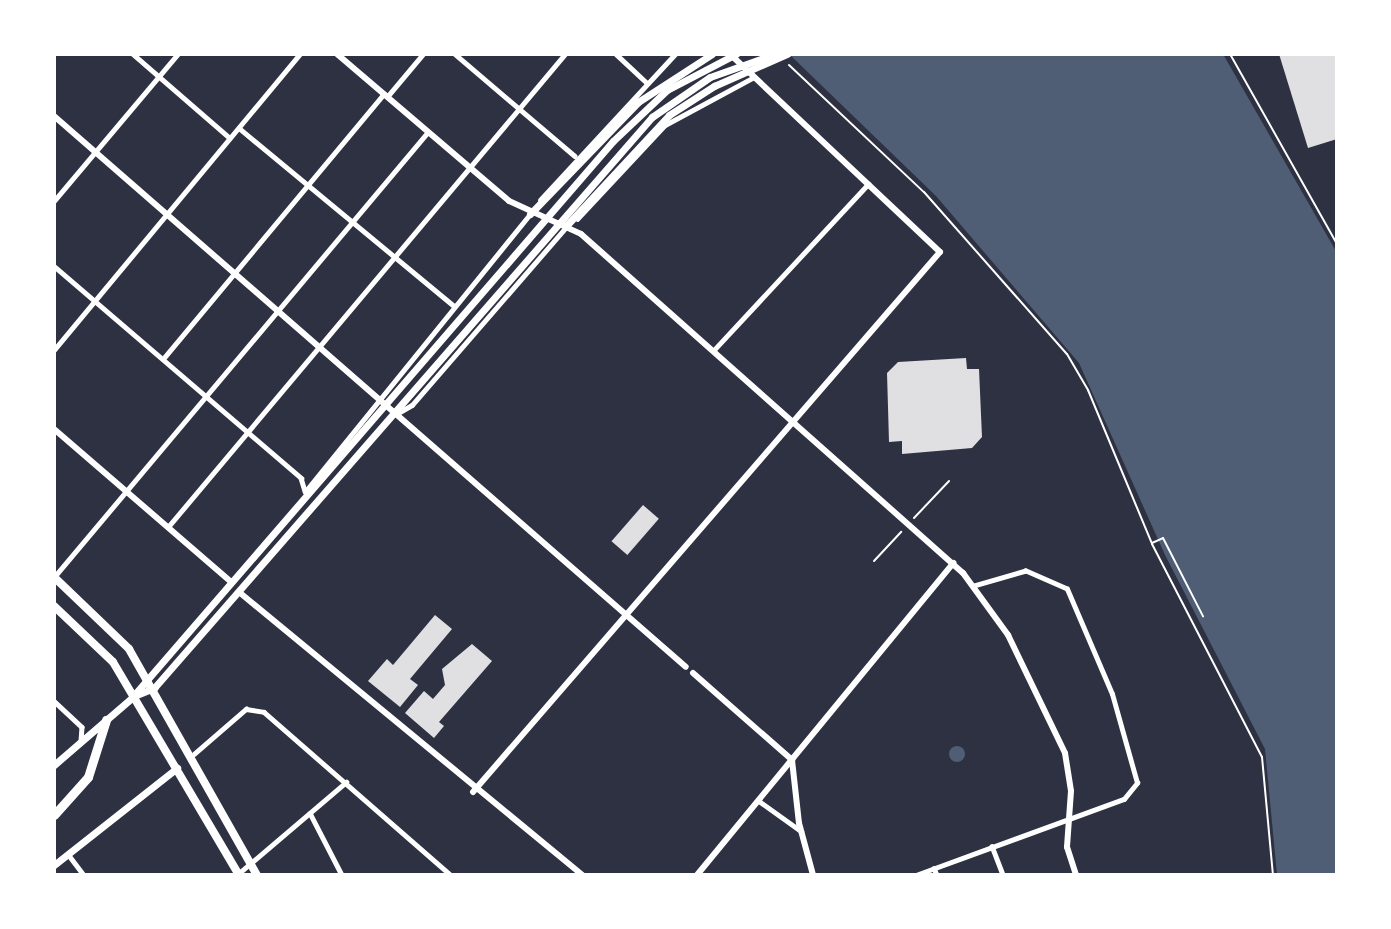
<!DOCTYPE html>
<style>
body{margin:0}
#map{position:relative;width:1391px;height:929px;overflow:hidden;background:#2d3142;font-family:Jost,sans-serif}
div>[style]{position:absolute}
.water>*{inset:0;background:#4f5d75}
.round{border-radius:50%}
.building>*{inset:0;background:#e0e0e3;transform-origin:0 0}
.path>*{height:2px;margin:-1px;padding:0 1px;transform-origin:1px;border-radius:1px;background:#fff}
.minor>*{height:4.5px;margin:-2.25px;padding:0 2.25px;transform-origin:2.25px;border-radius:2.25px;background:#fff}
.tertiary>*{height:6px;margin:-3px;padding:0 3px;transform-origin:3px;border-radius:3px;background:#fff}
.secondary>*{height:7px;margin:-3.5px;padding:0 3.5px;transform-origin:3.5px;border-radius:3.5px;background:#fff}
.primary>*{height:8px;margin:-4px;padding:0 4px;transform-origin:4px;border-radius:4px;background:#fff}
.motorway>*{height:9px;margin:-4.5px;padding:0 4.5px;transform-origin:4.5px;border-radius:4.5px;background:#fff}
span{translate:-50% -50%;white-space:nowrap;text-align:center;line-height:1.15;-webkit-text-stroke:7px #fff;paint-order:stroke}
.frame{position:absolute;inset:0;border:56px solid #fff;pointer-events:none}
</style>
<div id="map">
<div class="water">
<i style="clip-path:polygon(789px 54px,1223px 54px,1337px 253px,1337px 875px,1277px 875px,1265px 749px,1165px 555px,1079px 363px,936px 196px)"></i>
<i class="round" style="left:949px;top:746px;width:16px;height:16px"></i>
</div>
<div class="building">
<i style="clip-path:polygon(1279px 54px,1337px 54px,1337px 139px,1308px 148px)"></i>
<i style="clip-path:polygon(966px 358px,967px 369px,979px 369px,982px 437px,972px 448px,902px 454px,902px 441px,889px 442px,887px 373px,898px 362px)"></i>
<i style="left:643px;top:505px;width:21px;height:48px;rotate:41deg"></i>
<i style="clip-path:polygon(435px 615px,452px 629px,410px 679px,418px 685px,400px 707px,368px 681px,387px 659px,393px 665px)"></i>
<i style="clip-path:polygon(472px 644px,492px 661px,439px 722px,444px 726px,434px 738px,405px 713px,424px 691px,433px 699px,445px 685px,442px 669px)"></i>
</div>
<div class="path">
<i style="left:1230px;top:54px;width:218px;rotate:60.6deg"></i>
<i style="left:789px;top:65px;width:185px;rotate:43.3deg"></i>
<i style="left:924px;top:192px;width:216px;rotate:48.6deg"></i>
<i style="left:1067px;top:354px;width:42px;rotate:59.7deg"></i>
<i style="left:1088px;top:390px;width:167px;rotate:67.4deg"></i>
<i style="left:1152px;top:544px;width:240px;rotate:62.7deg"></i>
<i style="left:1262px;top:757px;width:119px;rotate:84.7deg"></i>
<i style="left:914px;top:518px;width:51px;rotate:-46.6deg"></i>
<i style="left:1152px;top:543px;width:12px;rotate:-24deg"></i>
<i style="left:1163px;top:538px;width:88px;rotate:62.9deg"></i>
<i style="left:874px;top:561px;width:40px;rotate:-47deg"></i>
</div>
<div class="minor">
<i style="left:133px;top:54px;width:128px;rotate:40.9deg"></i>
<i style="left:455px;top:54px;width:157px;rotate:40.4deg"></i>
<i style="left:616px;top:54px;width:41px;rotate:43deg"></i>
<i style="left:387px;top:97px;width:56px;rotate:-50.1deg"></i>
<i style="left:239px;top:128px;width:278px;rotate:39.6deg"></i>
<i style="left:540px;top:200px;width:199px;rotate:-47.2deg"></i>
<i style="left:54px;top:201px;width:192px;rotate:-49.9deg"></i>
<i style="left:577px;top:219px;width:129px;rotate:-46.9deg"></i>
<i style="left:665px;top:125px;width:101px;rotate:-28.3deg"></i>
<i style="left:54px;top:266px;width:326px;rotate:40.6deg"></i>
<i style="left:301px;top:478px;width:14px;rotate:73deg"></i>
<i style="left:54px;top:350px;width:385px;rotate:-50.3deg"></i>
<i style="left:713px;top:351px;width:228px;rotate:-47.1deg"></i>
<i style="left:163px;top:359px;width:345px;rotate:-50.2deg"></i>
<i style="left:398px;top:413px;width:16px;rotate:-30deg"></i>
<i style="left:412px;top:405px;width:237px;rotate:-49.1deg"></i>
<i style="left:305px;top:492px;width:359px;rotate:-51deg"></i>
<i style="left:168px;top:527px;width:618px;rotate:-49.99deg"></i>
<i style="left:55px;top:576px;width:580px;rotate:-49.97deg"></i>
<i style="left:54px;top:701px;width:38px;rotate:43deg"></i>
<i style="left:82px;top:727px;width:15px;rotate:94deg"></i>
<i style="left:194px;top:754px;width:69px;rotate:-40.9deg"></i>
<i style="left:246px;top:709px;width:18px;rotate:9deg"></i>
<i style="left:264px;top:712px;width:248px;rotate:41.1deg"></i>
<i style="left:759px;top:801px;width:52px;rotate:35.5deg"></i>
<i style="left:310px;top:813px;width:70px;rotate:62.7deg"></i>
<i style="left:992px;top:846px;width:31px;rotate:69deg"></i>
<i style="left:68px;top:854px;width:26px;rotate:53deg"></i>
<i style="left:934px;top:868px;width:8px;rotate:67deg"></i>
<i style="left:238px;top:874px;width:142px;rotate:-40.4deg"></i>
<i style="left:916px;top:875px;width:221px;rotate:-20.1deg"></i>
<i style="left:1124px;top:799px;width:21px;rotate:-51deg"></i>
<i style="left:1137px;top:783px;width:92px;rotate:-105.7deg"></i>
<i style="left:1112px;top:694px;width:114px;rotate:-113.2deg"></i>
<i style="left:1067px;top:589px;width:45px;rotate:-156.3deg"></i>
<i style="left:1026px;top:571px;width:54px;rotate:163.9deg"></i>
</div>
<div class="tertiary">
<i style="left:337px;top:54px;width:226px;rotate:40.5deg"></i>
<i style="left:509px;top:201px;width:79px;rotate:24.6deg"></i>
<i style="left:581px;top:234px;width:511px;rotate:41.59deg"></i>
<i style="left:963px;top:573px;width:77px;rotate:54deg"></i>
<i style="left:1008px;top:635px;width:131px;rotate:64.2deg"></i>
<i style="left:1065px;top:753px;width:38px;rotate:81deg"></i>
<i style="left:1071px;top:791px;width:56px;rotate:94.1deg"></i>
<i style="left:1067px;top:847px;width:29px;rotate:72deg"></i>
<i style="left:54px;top:116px;width:838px;rotate:41.08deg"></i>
<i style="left:54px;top:429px;width:231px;rotate:40.8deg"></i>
<i style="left:239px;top:592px;width:445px;rotate:39.5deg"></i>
<i style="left:693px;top:673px;width:132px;rotate:41.3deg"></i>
<i style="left:792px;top:760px;width:63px;rotate:83.7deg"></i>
<i style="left:799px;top:823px;width:54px;rotate:74.9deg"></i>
<i style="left:473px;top:792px;width:714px;rotate:-49.15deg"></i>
<i style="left:940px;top:252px;width:289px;rotate:-136.7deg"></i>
<i style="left:697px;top:875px;width:404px;rotate:-50.6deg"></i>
</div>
<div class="secondary">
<i style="left:530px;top:214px;width:156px;rotate:-46deg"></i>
<i style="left:638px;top:102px;width:88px;rotate:-33deg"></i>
<i style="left:566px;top:226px;width:151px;rotate:-47.1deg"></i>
<i style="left:669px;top:115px;width:54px;rotate:-32.8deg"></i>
<i style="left:714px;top:86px;width:80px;rotate:-23.7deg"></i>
<i style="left:134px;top:695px;width:732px;rotate:-49.15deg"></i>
<i style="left:613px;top:141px;width:74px;rotate:-43.4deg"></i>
<i style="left:667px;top:90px;width:78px;rotate:-27.6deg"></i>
<i style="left:54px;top:765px;width:106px;rotate:-40.8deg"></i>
<i style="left:134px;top:696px;width:22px;rotate:-22deg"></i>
<i style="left:154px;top:688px;width:758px;rotate:-48.91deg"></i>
<i style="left:652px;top:117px;width:70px;rotate:-34.6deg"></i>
<i style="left:710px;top:77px;width:69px;rotate:-19.5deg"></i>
<i style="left:54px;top:865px;width:157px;rotate:-38.3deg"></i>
</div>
<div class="primary">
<i style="left:54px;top:577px;width:104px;rotate:43.8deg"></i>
<i style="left:129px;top:649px;width:260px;rotate:60.5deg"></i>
<i style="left:54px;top:606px;width:81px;rotate:43.5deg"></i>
<i style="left:113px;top:662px;width:247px;rotate:59.4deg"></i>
</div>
<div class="motorway">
<i style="left:54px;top:815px;width:51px;rotate:-48.2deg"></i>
<i style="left:88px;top:777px;width:60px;rotate:-72.5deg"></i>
</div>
<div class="frame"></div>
</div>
